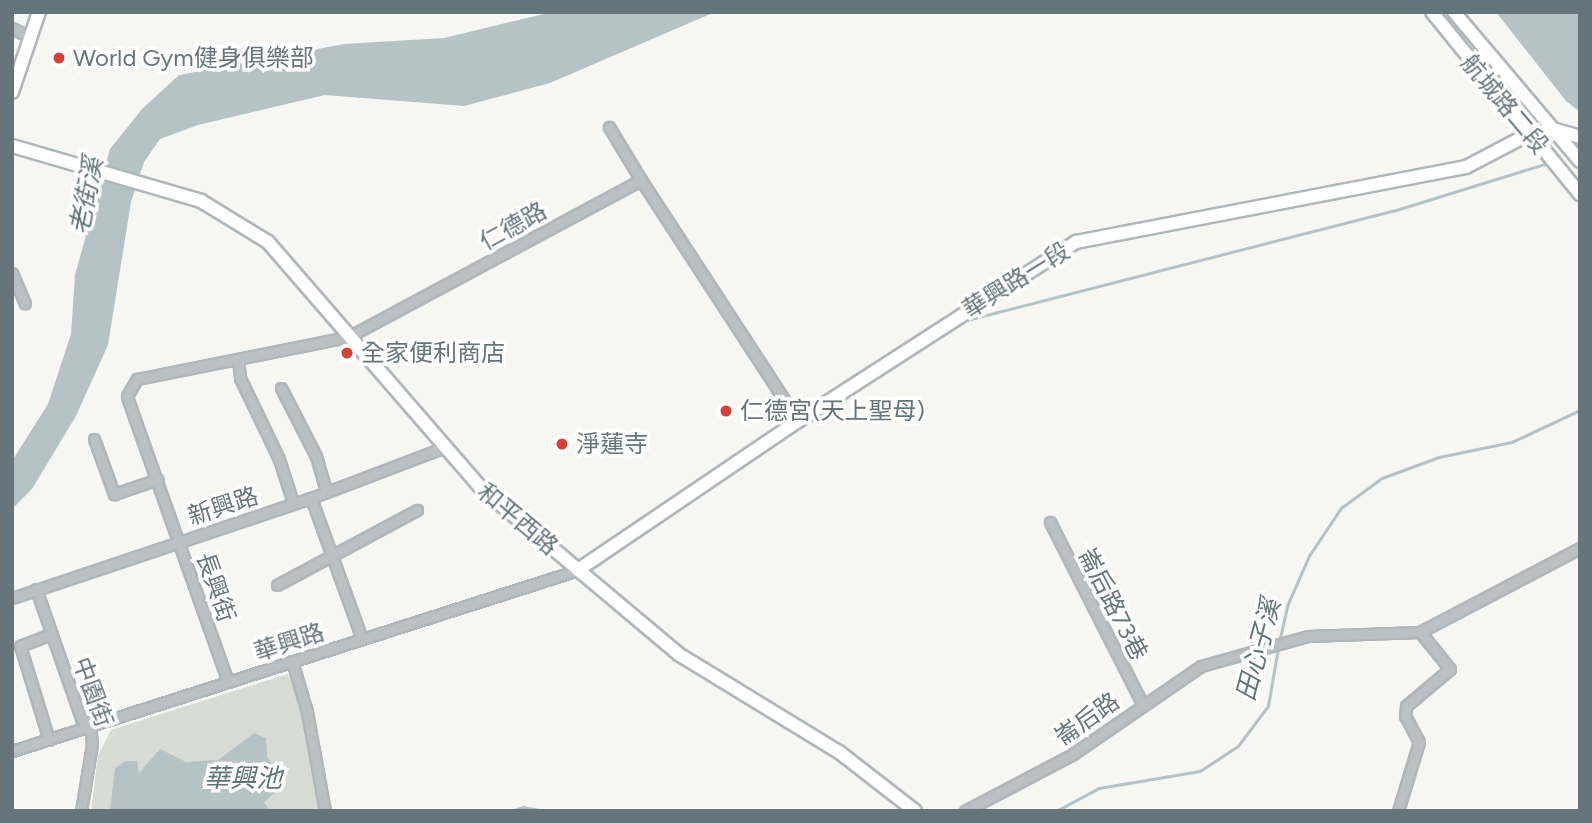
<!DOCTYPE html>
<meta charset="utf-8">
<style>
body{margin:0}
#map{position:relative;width:1592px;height:823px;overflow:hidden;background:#f6f6f3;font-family:Figtree,"Noto Sans TC",sans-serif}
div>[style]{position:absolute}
.green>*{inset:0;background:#d7dbd3}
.water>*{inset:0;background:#b6c3c6}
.stream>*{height:2.5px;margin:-1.25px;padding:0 1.25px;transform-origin:1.25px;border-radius:1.25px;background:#b6c3c6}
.roads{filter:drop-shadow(2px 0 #b0b7ba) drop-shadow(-2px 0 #b0b7ba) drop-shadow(0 2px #b0b7ba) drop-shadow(0 -2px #b0b7ba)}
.street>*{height:9px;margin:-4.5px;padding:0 4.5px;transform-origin:4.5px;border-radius:4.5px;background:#bbc1c3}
.secondary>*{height:12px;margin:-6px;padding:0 6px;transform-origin:6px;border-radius:6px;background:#fff}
.dots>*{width:19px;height:19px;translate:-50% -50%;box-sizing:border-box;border:4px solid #fff;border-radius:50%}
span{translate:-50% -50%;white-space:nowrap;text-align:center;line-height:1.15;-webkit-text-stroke:7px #fff;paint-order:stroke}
.poi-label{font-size:24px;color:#64757c}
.left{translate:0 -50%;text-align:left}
.street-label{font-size:24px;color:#64757c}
.water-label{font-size:26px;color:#5e7578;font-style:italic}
.frame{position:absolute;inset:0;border:14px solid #64757c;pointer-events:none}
</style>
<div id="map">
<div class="green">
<i style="clip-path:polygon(288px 674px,305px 718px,322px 811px,91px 811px,98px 756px,111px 730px)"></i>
</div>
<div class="water">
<i style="clip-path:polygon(552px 12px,715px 12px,550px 83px,464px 106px,325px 95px,198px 125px,160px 139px,144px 162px,131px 202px,108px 345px,76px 416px,32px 489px,12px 509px,12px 461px,48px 404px,71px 334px,75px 275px,110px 149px,142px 109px,179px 75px,344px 44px,444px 38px)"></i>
<i style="clip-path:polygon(1496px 12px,1580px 12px,1580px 112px,1566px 101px)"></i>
<i style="clip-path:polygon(254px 733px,266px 738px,267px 756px,279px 777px,278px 790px,264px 802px,270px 811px,282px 811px,110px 811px,115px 768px,126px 761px,137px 761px,139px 773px,160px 749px,186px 762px,218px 760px)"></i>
</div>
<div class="stream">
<i style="left:967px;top:320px;width:440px;rotate:-14.4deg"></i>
<i style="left:1393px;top:211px;width:159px;rotate:-17.2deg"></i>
<i style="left:1279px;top:642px;width:37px;rotate:-77deg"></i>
<i style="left:1287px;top:606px;width:55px;rotate:-66.3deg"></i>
<i style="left:1309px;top:556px;width:58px;rotate:-56.3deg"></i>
<i style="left:1341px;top:508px;width:51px;rotate:-36.2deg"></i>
<i style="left:1382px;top:478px;width:61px;rotate:-20.2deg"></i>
<i style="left:1439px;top:457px;width:75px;rotate:-11.6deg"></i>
<i style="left:1512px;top:442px;width:75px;rotate:-25.2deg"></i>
<i style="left:512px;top:811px;width:12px;rotate:-20deg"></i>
<i style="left:523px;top:807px;width:23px;rotate:10deg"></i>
<i style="left:1056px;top:811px;width:49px;rotate:-28.1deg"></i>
<i style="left:1099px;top:788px;width:102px;rotate:-9.6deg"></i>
<i style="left:1200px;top:771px;width:45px;rotate:-33.3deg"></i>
<i style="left:1238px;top:746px;width:50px;rotate:-53.1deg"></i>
<i style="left:1268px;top:706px;width:59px;rotate:-80.2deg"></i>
</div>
<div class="roads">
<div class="street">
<i style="left:12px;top:28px;width:20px;rotate:27deg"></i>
<i style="left:609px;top:127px;width:62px;rotate:58.9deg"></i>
<i style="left:12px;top:273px;width:33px;rotate:67deg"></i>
<i style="left:238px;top:359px;width:19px;rotate:84deg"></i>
<i style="left:240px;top:378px;width:90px;rotate:64.3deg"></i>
<i style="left:279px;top:459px;width:46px;rotate:72.3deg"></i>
<i style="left:281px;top:388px;width:76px;rotate:62.8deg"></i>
<i style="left:316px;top:456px;width:37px;rotate:74deg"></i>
<i style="left:94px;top:439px;width:59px;rotate:70deg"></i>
<i style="left:114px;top:494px;width:46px;rotate:-18.8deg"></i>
<i style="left:311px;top:498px;width:150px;rotate:70.1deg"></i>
<i style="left:1050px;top:522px;width:203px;rotate:63.1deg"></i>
<i style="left:277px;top:585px;width:159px;rotate:-28.2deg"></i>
<i style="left:36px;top:589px;width:137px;rotate:70.8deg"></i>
<i style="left:81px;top:718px;width:13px;rotate:45deg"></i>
<i style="left:90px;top:727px;width:17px;rotate:83deg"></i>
<i style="left:92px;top:744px;width:68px;rotate:99.3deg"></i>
<i style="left:12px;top:598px;width:315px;rotate:-18.5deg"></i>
<i style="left:311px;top:498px;width:143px;rotate:-20.8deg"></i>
<i style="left:292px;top:661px;width:53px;rotate:73.6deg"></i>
<i style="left:307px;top:712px;width:101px;rotate:79.7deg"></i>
<i style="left:228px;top:682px;width:303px;rotate:-109.5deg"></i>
<i style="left:127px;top:396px;width:20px;rotate:-60deg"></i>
<i style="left:137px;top:379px;width:215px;rotate:-11.3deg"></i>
<i style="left:348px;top:337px;width:332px;rotate:-28.2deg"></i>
<i style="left:641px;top:180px;width:288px;rotate:56.9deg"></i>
<i style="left:49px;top:740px;width:98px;rotate:-107.1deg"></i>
<i style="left:20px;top:646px;width:34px;rotate:-21deg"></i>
<i style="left:12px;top:751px;width:594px;rotate:-17.73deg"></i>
<i style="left:965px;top:811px;width:122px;rotate:-27.8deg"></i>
<i style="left:1073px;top:754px;width:155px;rotate:-34.5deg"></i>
<i style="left:1201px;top:666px;width:111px;rotate:-15.7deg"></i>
<i style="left:1308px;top:636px;width:112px;rotate:-2deg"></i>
<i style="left:1420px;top:632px;width:181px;rotate:-27.7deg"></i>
<i style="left:1398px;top:811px;width:72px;rotate:-73.1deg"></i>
<i style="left:1419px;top:742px;width:30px;rotate:-118deg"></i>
<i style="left:1405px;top:716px;width:10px;rotate:-84deg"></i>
<i style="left:1406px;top:706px;width:57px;rotate:-40.1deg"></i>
<i style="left:1450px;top:669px;width:48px;rotate:-129deg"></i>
</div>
<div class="secondary">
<i style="left:1432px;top:12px;width:235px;rotate:50.9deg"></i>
<i style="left:1454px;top:12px;width:195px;rotate:49.8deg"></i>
<i style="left:12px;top:92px;width:84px;rotate:-71.4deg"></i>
<i style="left:12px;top:146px;width:197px;rotate:16.2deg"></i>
<i style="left:201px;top:201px;width:79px;rotate:31.5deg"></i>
<i style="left:268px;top:242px;width:327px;rotate:49.1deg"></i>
<i style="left:482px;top:489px;width:258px;rotate:40deg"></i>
<i style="left:680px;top:655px;width:186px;rotate:31.4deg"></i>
<i style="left:839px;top:752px;width:96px;rotate:37.8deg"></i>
<i style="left:578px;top:570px;width:266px;rotate:-34.1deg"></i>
<i style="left:798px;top:421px;width:331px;rotate:-32.8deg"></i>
<i style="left:1076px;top:242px;width:397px;rotate:-10.9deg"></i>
<i style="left:1466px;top:167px;width:73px;rotate:-27.6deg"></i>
<i style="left:1531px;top:133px;width:25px;rotate:-7deg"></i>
<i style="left:1556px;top:130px;width:25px;rotate:16deg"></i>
</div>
</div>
<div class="dots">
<i style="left:59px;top:58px;background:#d54235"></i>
<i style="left:347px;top:353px;background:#d54235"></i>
<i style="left:726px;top:411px;background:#d54235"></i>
<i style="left:562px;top:444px;background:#d54235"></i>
</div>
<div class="poi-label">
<span class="left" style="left:73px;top:58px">World Gym健身俱樂部</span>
<span class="left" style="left:361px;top:353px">全家便利商店</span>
<span class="left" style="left:740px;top:411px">仁德宮(天上聖母)</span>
<span class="left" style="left:576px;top:444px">淨蓮寺</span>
</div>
<div class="street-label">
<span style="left:1505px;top:104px;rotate:50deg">航城路二段</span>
<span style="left:513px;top:226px;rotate:-29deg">仁德路</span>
<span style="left:1016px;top:280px;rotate:-32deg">華興路一段</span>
<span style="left:223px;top:506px;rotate:-18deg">新興路</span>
<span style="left:518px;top:519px;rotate:40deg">和平西路</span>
<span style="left:216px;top:587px;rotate:71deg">長興街</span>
<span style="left:1113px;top:604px;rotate:63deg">崙后路73巷</span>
<span style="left:289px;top:642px;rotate:-18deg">華興路</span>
<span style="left:93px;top:692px;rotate:70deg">中園街</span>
<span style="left:1087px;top:719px;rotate:-35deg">崙后路</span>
</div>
<div class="water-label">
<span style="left:87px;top:196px;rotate:-79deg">老街溪</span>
<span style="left:1259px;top:650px;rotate:-75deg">田心子溪</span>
<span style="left:243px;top:779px">華興池</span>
</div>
<div class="frame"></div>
</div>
